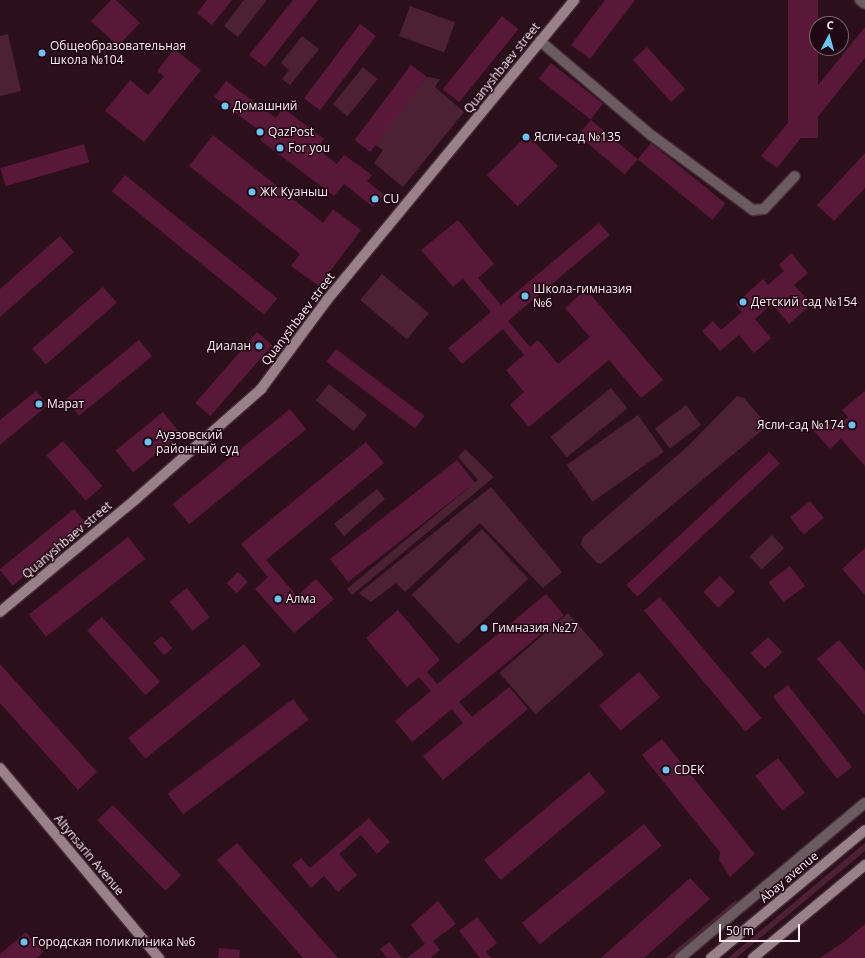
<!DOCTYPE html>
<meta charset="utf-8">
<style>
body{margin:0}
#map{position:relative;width:865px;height:958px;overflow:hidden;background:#2b101c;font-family:"Open Sans",sans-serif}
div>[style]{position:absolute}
.green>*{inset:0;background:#4d2134;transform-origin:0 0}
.building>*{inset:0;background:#591837;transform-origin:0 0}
.roads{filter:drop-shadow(1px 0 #442b36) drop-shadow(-1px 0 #442b36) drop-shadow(0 1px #442b36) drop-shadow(0 -1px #442b36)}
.street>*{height:10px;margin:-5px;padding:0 5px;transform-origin:5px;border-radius:5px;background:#6b5b61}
.secondary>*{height:10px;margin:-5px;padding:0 5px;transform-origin:5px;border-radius:5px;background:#998089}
.dots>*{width:11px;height:11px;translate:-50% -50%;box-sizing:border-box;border:2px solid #210713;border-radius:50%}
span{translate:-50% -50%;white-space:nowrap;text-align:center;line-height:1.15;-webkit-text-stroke:3px #210713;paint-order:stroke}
.poi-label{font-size:12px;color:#fdf0f4}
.left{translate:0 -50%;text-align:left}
.right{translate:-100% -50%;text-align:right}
.street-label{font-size:12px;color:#fdf0f4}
.north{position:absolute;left:809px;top:16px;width:40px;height:40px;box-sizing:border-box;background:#210713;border:1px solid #79646d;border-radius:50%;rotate:6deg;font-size:11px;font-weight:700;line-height:16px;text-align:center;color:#fdf0f4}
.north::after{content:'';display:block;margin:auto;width:14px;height:18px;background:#6cc3f2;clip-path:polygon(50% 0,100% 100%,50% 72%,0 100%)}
.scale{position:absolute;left:719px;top:924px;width:81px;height:18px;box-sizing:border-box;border:2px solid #fdf0f4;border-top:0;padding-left:5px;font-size:12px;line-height:14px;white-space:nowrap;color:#fdf0f4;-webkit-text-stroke:3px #210713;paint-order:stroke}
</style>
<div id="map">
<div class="green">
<i style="clip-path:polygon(244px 0,267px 0,238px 37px,224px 26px)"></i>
<i style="left:410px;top:6px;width:48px;height:32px;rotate:20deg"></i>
<i style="clip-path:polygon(8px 34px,21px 91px,0 96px,0 36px)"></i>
<i style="clip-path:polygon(302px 36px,319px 49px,290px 85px,282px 79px,289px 70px,281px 63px)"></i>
<i style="left:363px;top:67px;width:19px;height:48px;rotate:39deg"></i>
<i style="clip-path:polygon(427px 77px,440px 79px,435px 87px,464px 112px,403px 187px,374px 163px,383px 150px,374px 144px)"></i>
<i style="left:382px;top:274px;width:61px;height:34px;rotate:40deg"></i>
<i style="left:329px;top:384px;width:49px;height:21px;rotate:39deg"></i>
<i style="left:611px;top:388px;width:26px;height:78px;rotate:51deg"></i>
<i style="clip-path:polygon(737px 396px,744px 398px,762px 419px,765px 428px,601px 564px,597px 563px,581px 545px,583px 537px,687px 447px)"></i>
<i style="left:686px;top:405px;width:25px;height:39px;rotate:53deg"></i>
<i style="left:638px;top:415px;width:45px;height:87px;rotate:55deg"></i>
<i style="clip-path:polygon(465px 449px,494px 477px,352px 595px,347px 589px,478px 480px,458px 457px)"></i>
<i style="clip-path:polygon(491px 487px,562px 572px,543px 588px,480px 523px,405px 592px,396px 583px,371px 602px,359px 593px)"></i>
<i style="clip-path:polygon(377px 489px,385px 499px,344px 536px,334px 524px)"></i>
<i style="left:482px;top:529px;width:68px;height:96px;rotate:47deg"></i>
<i style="left:772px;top:535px;width:18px;height:31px;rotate:47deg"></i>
<i style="left:568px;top:613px;width:55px;height:91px;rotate:49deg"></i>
<i style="clip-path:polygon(865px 843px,865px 851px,736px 958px,728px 958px)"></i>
<i style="clip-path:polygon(736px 900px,739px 904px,673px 958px,666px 958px)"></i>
</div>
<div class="building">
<i style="clip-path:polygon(111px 0,116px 0,140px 23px,118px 46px,91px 21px)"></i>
<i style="clip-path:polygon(207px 0,232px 0,212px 25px,197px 13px)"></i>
<i style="clip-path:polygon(293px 0,318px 0,265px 67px,249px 55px)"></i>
<i style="clip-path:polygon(605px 0,635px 0,590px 59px,571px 45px)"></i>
<i style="left:788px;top:0;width:30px;height:138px"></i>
<i style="left:502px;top:16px;width:21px;height:94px;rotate:39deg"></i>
<i style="left:360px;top:24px;width:20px;height:93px;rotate:37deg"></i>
<i style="clip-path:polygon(865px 27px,865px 58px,777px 168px,761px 156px)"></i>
<i style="left:647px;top:47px;width:57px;height:19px;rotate:48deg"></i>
<i style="clip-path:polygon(174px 49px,201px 70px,144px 142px,105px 111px,130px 80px,148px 95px,164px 76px,157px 71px)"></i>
<i style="left:551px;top:63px;width:66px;height:20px;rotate:38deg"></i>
<i style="left:411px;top:65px;width:20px;height:94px;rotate:37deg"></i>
<i style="clip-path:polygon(226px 81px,276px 118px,283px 108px,324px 139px,316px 148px,337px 164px,344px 155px,372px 175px,367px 181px,384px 195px,373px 207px,344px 184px,334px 196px,260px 140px,264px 134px,214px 97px)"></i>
<i style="left:591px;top:120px;width:61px;height:20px;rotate:40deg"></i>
<i style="clip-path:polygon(213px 135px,323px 223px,333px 209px,361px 230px,319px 286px,291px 266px,300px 254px,189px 166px)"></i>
<i style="left:527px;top:135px;width:44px;height:57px;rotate:45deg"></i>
<i style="left:651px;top:143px;width:96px;height:21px;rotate:39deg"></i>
<i style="left:84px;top:144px;width:19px;height:87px;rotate:74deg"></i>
<i style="clip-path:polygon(865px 153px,865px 188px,834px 221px,817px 205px)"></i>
<i style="left:125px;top:175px;width:196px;height:21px;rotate:39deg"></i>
<i style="clip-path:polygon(458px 220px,494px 264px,478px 278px,501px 305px,599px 223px,610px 235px,508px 321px,530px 347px,538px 340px,558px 364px,590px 337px,565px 308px,586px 289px,663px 380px,641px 398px,609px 360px,529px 427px,510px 405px,524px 392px,506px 370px,524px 355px,503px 329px,462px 364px,448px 348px,491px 312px,463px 279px,453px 287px,421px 250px)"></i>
<i style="clip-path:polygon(60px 236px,74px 252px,0 317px,0 289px)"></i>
<i style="clip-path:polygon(791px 253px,808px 273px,794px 285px,812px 304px,789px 324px,772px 304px,755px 319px,771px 338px,754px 353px,739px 335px,720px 351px,702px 331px,713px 321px,721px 330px,742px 312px,735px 304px,763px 279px,768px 285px,784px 271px,779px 265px)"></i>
<i style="left:103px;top:287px;width:21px;height:94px;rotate:49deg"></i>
<i style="left:257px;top:332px;width:20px;height:94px;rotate:41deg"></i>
<i style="left:139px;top:340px;width:21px;height:94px;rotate:51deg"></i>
<i style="left:336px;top:349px;width:111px;height:16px;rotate:37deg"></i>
<i style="clip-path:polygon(36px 391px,48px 405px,0 445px,0 420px)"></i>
<i style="clip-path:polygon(865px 391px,865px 466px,841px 439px,830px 449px,814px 431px,827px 421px,834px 429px,848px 417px,842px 410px)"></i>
<i style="left:290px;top:409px;width:26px;height:151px;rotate:51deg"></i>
<i style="left:163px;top:412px;width:28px;height:61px;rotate:51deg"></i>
<i style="left:63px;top:441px;width:60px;height:22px;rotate:49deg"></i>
<i style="clip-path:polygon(366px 442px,384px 463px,266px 560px,297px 596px,316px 579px,334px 599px,294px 633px,255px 589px,268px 577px,241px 544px)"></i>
<i style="left:769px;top:452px;width:16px;height:195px;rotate:47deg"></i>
<i style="left:457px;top:460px;width:29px;height:161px;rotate:52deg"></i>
<i style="left:810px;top:501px;width:22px;height:26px;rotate:51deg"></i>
<i style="left:74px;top:509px;width:21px;height:96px;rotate:51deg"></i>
<i style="left:128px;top:537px;width:28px;height:126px;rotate:52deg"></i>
<i style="clip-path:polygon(865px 548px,865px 595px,842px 569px)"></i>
<i style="left:790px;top:566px;width:25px;height:27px;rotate:53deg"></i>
<i style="left:238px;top:572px;width:14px;height:16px;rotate:45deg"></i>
<i style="left:720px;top:576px;width:22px;height:23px;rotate:47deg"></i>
<i style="left:187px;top:588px;width:37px;height:22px;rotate:52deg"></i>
<i style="clip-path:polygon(546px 594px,564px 615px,459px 702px,472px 717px,509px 687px,528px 709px,443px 780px,423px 756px,463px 723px,452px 709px,412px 742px,395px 721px,431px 691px,419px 677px,407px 687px,366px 638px,398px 610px,440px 660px,427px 672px,437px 684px)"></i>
<i style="left:660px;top:597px;width:158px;height:21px;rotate:50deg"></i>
<i style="left:102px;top:617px;width:87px;height:20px;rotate:48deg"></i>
<i style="left:162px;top:636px;width:16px;height:11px;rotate:50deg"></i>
<i style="left:768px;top:637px;width:21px;height:24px;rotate:47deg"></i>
<i style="clip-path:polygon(839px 640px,865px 671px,865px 715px,817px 659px)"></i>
<i style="left:244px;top:644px;width:27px;height:149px;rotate:51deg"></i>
<i style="clip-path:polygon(0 664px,97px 772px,78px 790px,0 703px)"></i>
<i style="left:639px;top:672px;width:33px;height:52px;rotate:50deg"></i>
<i style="left:788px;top:685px;width:104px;height:19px;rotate:52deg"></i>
<i style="left:293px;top:699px;width:26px;height:157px;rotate:53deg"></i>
<i style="clip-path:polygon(662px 739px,755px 854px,730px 877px,719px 860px,720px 852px,642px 755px)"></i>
<i style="left:778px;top:758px;width:44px;height:29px;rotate:52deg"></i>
<i style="left:589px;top:772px;width:26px;height:137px;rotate:50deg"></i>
<i style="left:113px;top:805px;width:98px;height:22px;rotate:46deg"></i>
<i style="clip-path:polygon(369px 818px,390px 842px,377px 854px,361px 835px,339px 854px,357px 875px,338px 892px,324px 876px,311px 888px,292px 865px,301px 858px,310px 868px)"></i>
<i style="left:644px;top:824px;width:28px;height:157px;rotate:51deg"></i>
<i style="clip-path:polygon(237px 843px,338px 958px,303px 958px,217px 860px)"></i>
<i style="clip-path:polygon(690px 878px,710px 899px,644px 958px,601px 958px)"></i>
<i style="clip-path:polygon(438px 901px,456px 924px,433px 941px,440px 950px,430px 958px,407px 958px,425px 944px,411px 925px)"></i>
<i style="clip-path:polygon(477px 917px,497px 943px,486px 952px,491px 958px,480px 958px,459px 931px)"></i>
<i style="clip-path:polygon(865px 924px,865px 958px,820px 958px,845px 941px)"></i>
<i style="clip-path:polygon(26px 932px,43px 952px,37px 958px,0 958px,0 954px)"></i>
<i style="clip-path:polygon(389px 942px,402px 958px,387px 958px,380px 949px)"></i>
<i style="clip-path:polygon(219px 948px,240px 950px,239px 958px,218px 958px)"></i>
</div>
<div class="roads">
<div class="street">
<i style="left:860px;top:0;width:6px;rotate:39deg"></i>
<i style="left:540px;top:41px;width:145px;rotate:40.3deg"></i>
<i style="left:651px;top:135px;width:127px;rotate:36.3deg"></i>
<i style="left:753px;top:210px;width:11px;rotate:-5deg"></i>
<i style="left:764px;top:209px;width:45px;rotate:-46.8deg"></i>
<i style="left:680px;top:958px;width:241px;rotate:-40deg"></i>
</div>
<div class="secondary">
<i style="left:0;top:612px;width:177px;rotate:-39.7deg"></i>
<i style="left:136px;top:499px;width:167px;rotate:-41.3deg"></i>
<i style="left:261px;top:389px;width:111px;rotate:-53.4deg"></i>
<i style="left:327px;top:300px;width:389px;rotate:-50.5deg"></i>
<i style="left:0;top:768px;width:248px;rotate:50.1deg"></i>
<i style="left:711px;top:958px;width:200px;rotate:-39.7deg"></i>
<i style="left:753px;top:958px;width:146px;rotate:-39.7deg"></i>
</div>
</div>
<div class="dots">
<i style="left:42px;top:53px;background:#6cc3f2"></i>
<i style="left:225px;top:106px;background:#6cc3f2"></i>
<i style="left:260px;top:132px;background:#6cc3f2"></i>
<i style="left:526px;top:137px;background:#6cc3f2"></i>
<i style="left:280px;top:148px;background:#6cc3f2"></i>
<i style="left:252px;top:192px;background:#6cc3f2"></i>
<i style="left:375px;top:199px;background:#6cc3f2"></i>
<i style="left:525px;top:296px;background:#6cc3f2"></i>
<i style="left:743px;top:302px;background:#6cc3f2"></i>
<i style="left:259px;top:346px;background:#6cc3f2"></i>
<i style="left:39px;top:404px;background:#6cc3f2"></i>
<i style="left:852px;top:425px;background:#6cc3f2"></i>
<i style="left:148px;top:442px;background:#6cc3f2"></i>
<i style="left:278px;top:599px;background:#6cc3f2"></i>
<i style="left:484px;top:628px;background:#6cc3f2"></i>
<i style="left:666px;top:770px;background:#6cc3f2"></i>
<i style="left:24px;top:942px;background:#6cc3f2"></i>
</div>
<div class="poi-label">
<span class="left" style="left:50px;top:53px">Общеобразовательная<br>школа №104</span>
<span class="left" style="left:233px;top:106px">Домашний</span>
<span class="left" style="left:268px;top:132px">QazPost</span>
<span class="left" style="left:534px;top:137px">Ясли-сад №135</span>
<span class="left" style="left:288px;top:148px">For you</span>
<span class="left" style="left:260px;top:192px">ЖК Куаныш</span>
<span class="left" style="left:383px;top:199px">CU</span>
<span class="left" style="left:533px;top:296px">Школа-гимназия<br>№6</span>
<span class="left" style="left:751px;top:302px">Детский сад №154</span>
<span class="right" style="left:251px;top:346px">Диалан</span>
<span class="left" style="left:47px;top:404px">Марат</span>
<span class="right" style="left:844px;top:425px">Ясли-сад №174</span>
<span class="left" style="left:156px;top:442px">Ауэзовский<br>районный суд</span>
<span class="left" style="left:286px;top:599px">Алма</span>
<span class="left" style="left:492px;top:628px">Гимназия №27</span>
<span class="left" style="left:674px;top:770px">CDEK</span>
<span class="left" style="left:32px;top:942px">Городская поликлиника №6</span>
</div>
<div class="street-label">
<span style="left:502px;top:68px;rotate:-51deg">Quanyshbaev street</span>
<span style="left:298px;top:319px;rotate:-53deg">Quanyshbaev street</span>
<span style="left:67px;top:540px;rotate:-40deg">Quanyshbaev street</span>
<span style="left:89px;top:855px;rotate:50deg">Altynsarin Avenue</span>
<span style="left:789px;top:877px;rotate:-40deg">Abay avenue</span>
</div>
<div class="north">С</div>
<div class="scale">50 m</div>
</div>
